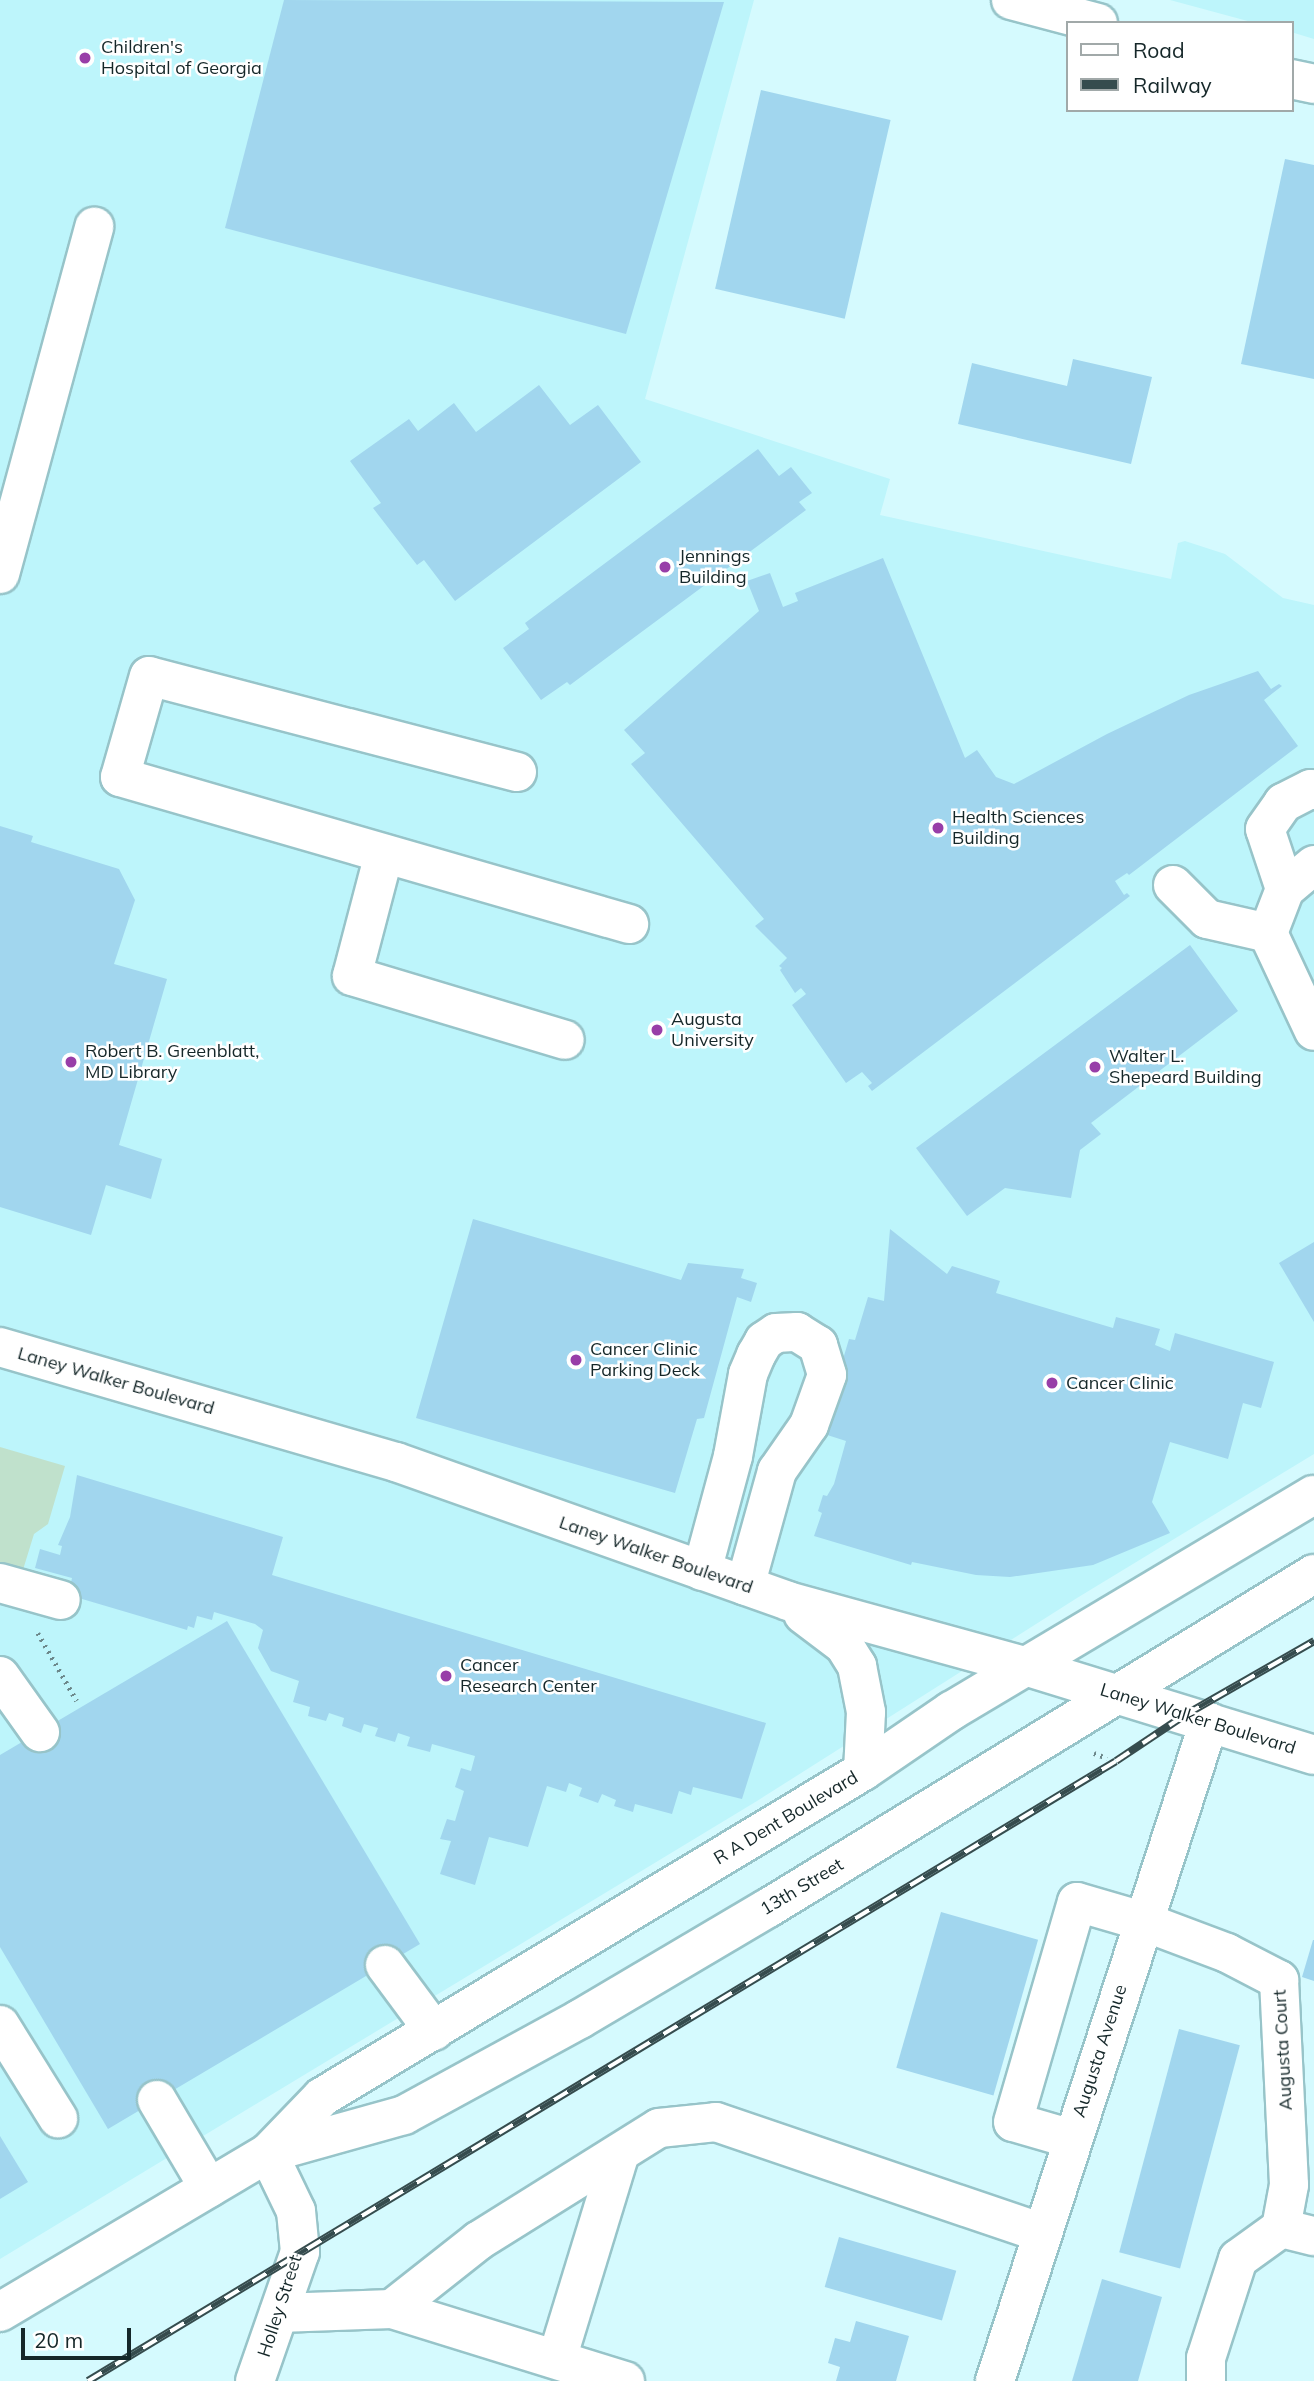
<!DOCTYPE html>
<style>
body{margin:0}
#map{position:relative;width:1314px;height:2381px;overflow:hidden;background:#d5fafe;font-family:Mulish,sans-serif}
div>[style]{position:absolute}
.built>*{inset:0;background:#bdf5fb}
.green>*{inset:0;background:#c0e1cc}
.building>*{inset:0;background:#a1d6ee;transform-origin:0 0}
.path>*{height:4.5px;margin-top:-2.25px;transform-origin:0;background:repeating-linear-gradient(90deg,#6c878a 0 2px,transparent 0 7px)}
.roads{filter:drop-shadow(2px 0 #97c4c9) drop-shadow(-2px 0 #97c4c9) drop-shadow(0 2px #97c4c9) drop-shadow(0 -2px #97c4c9)}
.minor>*{height:38px;margin:-19px;padding:0 19px;transform-origin:19px;border-radius:19px;background:#fff}
.major>*{height:38px;margin:-19px;padding:0 19px;transform-origin:19px;border-radius:19px;background:#fff}
.rail>*{height:8px;margin-top:-4px;transform-origin:0;background:repeating-linear-gradient(90deg,#fff 0 16px,#364c4e 0 32px);box-sizing:border-box;border-block:2px solid #364c4e}
.dots>*{width:19px;height:19px;translate:-50% -50%;box-sizing:border-box;border:4px solid #fff;border-radius:50%}
span{translate:-50% -50%;white-space:nowrap;text-align:center;line-height:1.15;-webkit-text-stroke:5px #fff;paint-order:stroke}
.poi-label{font-size:18px;color:#152729}
.left{translate:0 -50%;text-align:left}
.street-label{font-size:18px;color:#152729}
.legend{position:absolute;left:1066px;top:21px;width:228px;height:91px;box-sizing:border-box;background:#fff;border:2px solid #a1a9a9;margin:0;padding:9px 12px;list-style:none;font-size:21px;color:#152729}
.legend li{display:flex;align-items:center;gap:14px;height:35px}
.legend b{width:35px;border:2px solid #a1a9a9}
.scale{position:absolute;left:21px;top:2328px;width:110px;height:32px;box-sizing:border-box;border:4px solid #152729;border-top:0;padding-left:9px;font-size:21px;line-height:24px;white-space:nowrap;color:#152729;-webkit-text-stroke:5px #fff;paint-order:stroke}
</style>
<div id="map">
<div class="built">
<i style="clip-path:polygon(0 0,754px 0,645px 399px,890px 479px,880px 515px,1171px 579px,1178px 543px,1185px 541px,1225px 554px,1283px 598px,1314px 605px,1314px 1454px,1077px 1598px,757px 1801px,0 2259px)"></i>
<i style="clip-path:polygon(1170px 0,1314px 0,1314px 39px,1291px 32px,1291px 23px,1255px 23px)"></i>
</div>
<div class="green">
<i style="clip-path:polygon(0 1447px,65px 1466px,48px 1524px,34px 1534px,22px 1573px,0 1566px)"></i>
</div>
<div class="building">
<i style="clip-path:polygon(284px 0,724px 2px,626px 334px,225px 228px)"></i>
<i style="left:761px;top:90px;width:133px;height:204px;rotate:13deg"></i>
<i style="clip-path:polygon(1285px 159px,1314px 165px,1314px 379px,1241px 364px)"></i>
<i style="clip-path:polygon(1073px 359px,1152px 377px,1131px 464px,958px 424px,972px 363px,1067px 386px)"></i>
<i style="clip-path:polygon(539px 385px,570px 425px,598px 405px,641px 462px,455px 601px,424px 560px,417px 565px,373px 508px,381px 503px,350px 461px,409px 419px,418px 431px,454px 403px,476px 432px)"></i>
<i style="clip-path:polygon(758px 449px,779px 476px,791px 467px,812px 493px,799px 502px,806px 510px,570px 685px,567px 682px,541px 700px,503px 648px,529px 629px,525px 623px)"></i>
<i style="clip-path:polygon(883px 558px,965px 758px,977px 750px,996px 777px,1014px 784px,1107px 734px,1189px 695px,1258px 671px,1271px 689px,1279px 684px,1282px 686px,1264px 700px,1298px 746px,1129px 875px,1127px 873px,1115px 881px,1124px 895px,1127px 893px,1130px 896px,872px 1091px,868px 1086px,872px 1083px,862px 1072px,846px 1083px,792px 1005px,806px 994px,801px 988px,795px 993px,780px 970px,782px 968px,779px 966px,787px 958px,755px 926px,764px 919px,631px 764px,645px 753px,624px 730px,759px 611px,747px 581px,770px 573px,783px 607px,798px 601px,795px 593px)"></i>
<i style="clip-path:polygon(0 826px,33px 836px,31px 842px,119px 869px,135px 900px,114px 964px,167px 979px,119px 1145px,162px 1159px,151px 1199px,106px 1185px,91px 1235px,0 1207px)"></i>
<i style="clip-path:polygon(1190px 945px,1238px 1011px,1091px 1123px,1101px 1134px,1080px 1150px,1071px 1198px,1005px 1188px,967px 1216px,916px 1148px)"></i>
<i style="clip-path:polygon(473px 1219px,681px 1280px,688px 1263px,744px 1269px,741px 1278px,757px 1283px,751px 1302px,737px 1297px,704px 1418px,697px 1419px,675px 1493px,416px 1418px)"></i>
<i style="clip-path:polygon(890px 1229px,947px 1274px,952px 1266px,1000px 1281px,996px 1293px,1113px 1328px,1116px 1317px,1160px 1329px,1155px 1345px,1170px 1351px,1175px 1333px,1274px 1362px,1261px 1408px,1243px 1403px,1228px 1459px,1170px 1442px,1152px 1502px,1170px 1533px,1093px 1565px,1010px 1577px,976px 1575px,912px 1562px,911px 1565px,814px 1536px,822px 1513px,818px 1511px,823px 1495px,827px 1496px,834px 1484px,846px 1441px,821px 1433px,849px 1339px,855px 1340px,868px 1297px,884px 1301px)"></i>
<i style="clip-path:polygon(1314px 1242px,1314px 1322px,1279px 1263px)"></i>
<i style="clip-path:polygon(77px 1475px,283px 1537px,272px 1575px,766px 1723px,742px 1799px,693px 1787px,691px 1795px,679px 1791px,672px 1814px,635px 1804px,633px 1812px,614px 1806px,616px 1800px,602px 1794px,598px 1803px,579px 1796px,582px 1788px,569px 1783px,566px 1792px,547px 1786px,528px 1847px,489px 1837px,475px 1885px,440px 1874px,451px 1841px,440px 1839px,447px 1819px,455px 1821px,464px 1791px,455px 1787px,461px 1768px,471px 1771px,475px 1756px,432px 1744px,430px 1752px,407px 1746px,410px 1737px,398px 1733px,395px 1742px,375px 1736px,378px 1728px,364px 1724px,361px 1733px,342px 1726px,344px 1718px,329px 1713px,326px 1721px,308px 1716px,310px 1707px,293px 1702px,299px 1681px,271px 1671px,258px 1648px,263px 1630px,255px 1624px,214px 1612px,212px 1620px,197px 1616px,194px 1628px,188px 1626px,187px 1630px,72px 1596px,69px 1591px,72px 1578px,35px 1568px,40px 1549px,60px 1555px,62px 1546px,58px 1545px,70px 1517px)"></i>
<i style="clip-path:polygon(227px 1621px,420px 1944px,108px 2129px,0 1947px,0 1755px)"></i>
<i style="left:941px;top:1912px;width:101px;height:162px;rotate:16deg"></i>
<i style="clip-path:polygon(1313px 1940px,1314px 1940px,1314px 1981px,1302px 1977px)"></i>
<i style="left:1179px;top:2029px;width:63px;height:231px;rotate:15deg"></i>
<i style="clip-path:polygon(0 2136px,28px 2182px,0 2199px)"></i>
<i style="left:839px;top:2237px;width:122px;height:52px;rotate:16deg"></i>
<i style="clip-path:polygon(1102px 2279px,1162px 2297px,1138px 2381px,1072px 2381px)"></i>
<i style="clip-path:polygon(856px 2321px,909px 2336px,896px 2381px,836px 2381px,840px 2367px,828px 2363px,835px 2338px,850px 2342px)"></i>
</div>
<div class="path">
<i style="left:38px;top:1633px;width:78px;rotate:60.2deg"></i>
<i style="left:1094px;top:1753px;width:14px;rotate:21deg"></i>
</div>
<div class="roads">
<div class="minor">
<i style="left:1011px;top:0;width:90px;rotate:14.8deg"></i>
<i style="left:1291px;top:79px;width:24px;rotate:12deg"></i>
<i style="left:0;top:574px;width:360px;rotate:-74.8deg"></i>
<i style="left:517px;top:772px;width:380px;rotate:-165.4deg"></i>
<i style="left:149px;top:676px;width:105px;rotate:106deg"></i>
<i style="left:120px;top:777px;width:530px;rotate:16.11deg"></i>
<i style="left:384px;top:854px;width:126px;rotate:104.7deg"></i>
<i style="left:352px;top:976px;width:222px;rotate:16.7deg"></i>
<i style="left:1314px;top:865px;width:38px;rotate:140deg"></i>
<i style="left:1285px;top:889px;width:47px;rotate:111.1deg"></i>
<i style="left:1268px;top:933px;width:108px;rotate:64.9deg"></i>
<i style="left:1173px;top:885px;width:48px;rotate:45deg"></i>
<i style="left:1207px;top:919px;width:63px;rotate:12.9deg"></i>
<i style="left:1285px;top:889px;width:63px;rotate:-108.4deg"></i>
<i style="left:1265px;top:829px;width:32px;rotate:-55deg"></i>
<i style="left:1283px;top:803px;width:31px;rotate:-27deg"></i>
<i style="left:1311px;top:789px;width:3px;rotate:18deg"></i>
<i style="left:0;top:1347px;width:412px;rotate:16.2deg"></i>
<i style="left:396px;top:1462px;width:416px;rotate:19.5deg"></i>
<i style="left:788px;top:1601px;width:249px;rotate:15.4deg"></i>
<i style="left:702px;top:1571px;width:119px;rotate:-74.9deg"></i>
<i style="left:733px;top:1456px;width:83px;rotate:-79.6deg"></i>
<i style="left:748px;top:1374px;width:21px;rotate:-67deg"></i>
<i style="left:756px;top:1355px;width:16px;rotate:-60deg"></i>
<i style="left:764px;top:1341px;width:14px;rotate:-34deg"></i>
<i style="left:776px;top:1333px;width:21px;rotate:-3deg"></i>
<i style="left:797px;top:1332px;width:25px;rotate:32deg"></i>
<i style="left:818px;top:1345px;width:31px;rotate:73deg"></i>
<i style="left:827px;top:1375px;width:53px;rotate:109.8deg"></i>
<i style="left:809px;top:1425px;width:56px;rotate:124.8deg"></i>
<i style="left:777px;top:1471px;width:119px;rotate:105.5deg"></i>
<i style="left:0;top:1583px;width:63px;rotate:15.6deg"></i>
<i style="left:803px;top:1614px;width:51px;rotate:37.1deg"></i>
<i style="left:844px;top:1645px;width:25px;rotate:58deg"></i>
<i style="left:857px;top:1666px;width:47px;rotate:78.9deg"></i>
<i style="left:866px;top:1712px;width:59px;rotate:92.9deg"></i>
<i style="left:0;top:1676px;width:69px;rotate:54.5deg"></i>
<i style="left:385px;top:1965px;width:82px;rotate:53.4deg"></i>
<i style="left:0;top:2025px;width:110px;rotate:58.1deg"></i>
<i style="left:157px;top:2100px;width:102px;rotate:59.4deg"></i>
<i style="left:1072px;top:2139px;width:61px;rotate:-163.9deg"></i>
<i style="left:1013px;top:2122px;width:229px;rotate:-73.8deg"></i>
<i style="left:1077px;top:1902px;width:68px;rotate:16.3deg"></i>
<i style="left:1142px;top:1921px;width:91px;rotate:20.6deg"></i>
<i style="left:1227px;top:1953px;width:59px;rotate:27.4deg"></i>
<i style="left:1279px;top:1980px;width:205px;rotate:87.2deg"></i>
<i style="left:1289px;top:2185px;width:44px;rotate:100.5deg"></i>
<i style="left:1281px;top:2228px;width:53px;rotate:144.2deg"></i>
<i style="left:1238px;top:2259px;width:104px;rotate:107.9deg"></i>
<i style="left:1206px;top:2358px;width:23px;rotate:90deg"></i>
<i style="left:1281px;top:2228px;width:34px;rotate:14deg"></i>
<i style="left:392px;top:2309px;width:110px;rotate:-38.3deg"></i>
<i style="left:478px;top:2241px;width:213px;rotate:-32deg"></i>
<i style="left:659px;top:2128px;width:57px;rotate:-6deg"></i>
<i style="left:716px;top:2122px;width:344px;rotate:18.8deg"></i>
<i style="left:279px;top:2313px;width:113px;rotate:-2deg"></i>
<i style="left:392px;top:2309px;width:244px;rotate:17.2deg"></i>
<i style="left:557px;top:2359px;width:215px;rotate:-73deg"></i>
<i style="left:255px;top:2381px;width:137px;rotate:-70.8deg"></i>
<i style="left:300px;top:2252px;width:41px;rotate:-95.6deg"></i>
<i style="left:296px;top:2211px;width:64px;rotate:-115.8deg"></i>
<i style="left:995px;top:2381px;width:693px;rotate:-72.01deg"></i>
</div>
<div class="major">
<i style="left:1028px;top:1667px;width:299px;rotate:17.1deg"></i>
<i style="left:270px;top:2151px;width:75px;rotate:-46.1deg"></i>
<i style="left:322px;top:2097px;width:632px;rotate:-31.07deg"></i>
<i style="left:863px;top:1771px;width:107px;rotate:-34.3deg"></i>
<i style="left:951px;top:1711px;width:422px;rotate:-30.8deg"></i>
<i style="left:0;top:2312px;width:312px;rotate:-30.7deg"></i>
<i style="left:268px;top:2153px;width:141px;rotate:-15.6deg"></i>
<i style="left:404px;top:2115px;width:200px;rotate:-28.6deg"></i>
<i style="left:580px;top:2019px;width:218px;rotate:-30.6deg"></i>
<i style="left:768px;top:1908px;width:640px;rotate:-31.46deg"></i>
</div>
</div>
<div class="rail">
<i style="left:88px;top:2381px;width:1200px;rotate:-31.09deg"></i>
<i style="left:1116px;top:1761px;width:83px;rotate:-33.7deg"></i>
<i style="left:1185px;top:1715px;width:149px;rotate:-29.8deg"></i>
</div>
<div class="dots">
<i style="left:85px;top:58px;background:#983ea8"></i>
<i style="left:665px;top:567px;background:#983ea8"></i>
<i style="left:938px;top:828px;background:#983ea8"></i>
<i style="left:657px;top:1030px;background:#983ea8"></i>
<i style="left:71px;top:1062px;background:#983ea8"></i>
<i style="left:1095px;top:1067px;background:#983ea8"></i>
<i style="left:576px;top:1360px;background:#983ea8"></i>
<i style="left:1052px;top:1383px;background:#983ea8"></i>
<i style="left:446px;top:1676px;background:#983ea8"></i>
</div>
<div class="poi-label">
<span class="left" style="left:101px;top:58px">Children's<br>Hospital of Georgia</span>
<span class="left" style="left:679px;top:567px">Jennings<br>Building</span>
<span class="left" style="left:952px;top:828px">Health Sciences<br>Building</span>
<span class="left" style="left:671px;top:1030px">Augusta<br>University</span>
<span class="left" style="left:85px;top:1062px">Robert B. Greenblatt,<br>MD Library</span>
<span class="left" style="left:1109px;top:1067px">Walter L.<br>Shepeard Building</span>
<span class="left" style="left:590px;top:1360px">Cancer Clinic<br>Parking Deck</span>
<span class="left" style="left:1066px;top:1383px">Cancer Clinic</span>
<span class="left" style="left:460px;top:1676px">Cancer<br>Research Center</span>
</div>
<div class="street-label">
<span style="left:116px;top:1381px;rotate:16deg">Laney Walker Boulevard</span>
<span style="left:656px;top:1555px;rotate:19deg">Laney Walker Boulevard</span>
<span style="left:1198px;top:1719px;rotate:17deg">Laney Walker Boulevard</span>
<span style="left:786px;top:1818px;rotate:-31deg">R A Dent Boulevard</span>
<span style="left:802px;top:1887px;rotate:-31deg">13th Street</span>
<span style="left:1283px;top:2050px;rotate:-93deg">Augusta Court</span>
<span style="left:1100px;top:2051px;rotate:-72deg">Augusta Avenue</span>
<span style="left:280px;top:2306px;rotate:-72deg">Holley Street</span>
</div>
<ul class="legend">
<li><b style="height:9px;background:#fff"></b>Road</li>
<li><b style="height:9px;background:#364c4e"></b>Railway</li>
</ul>
<div class="scale">20 m</div>
</div>
